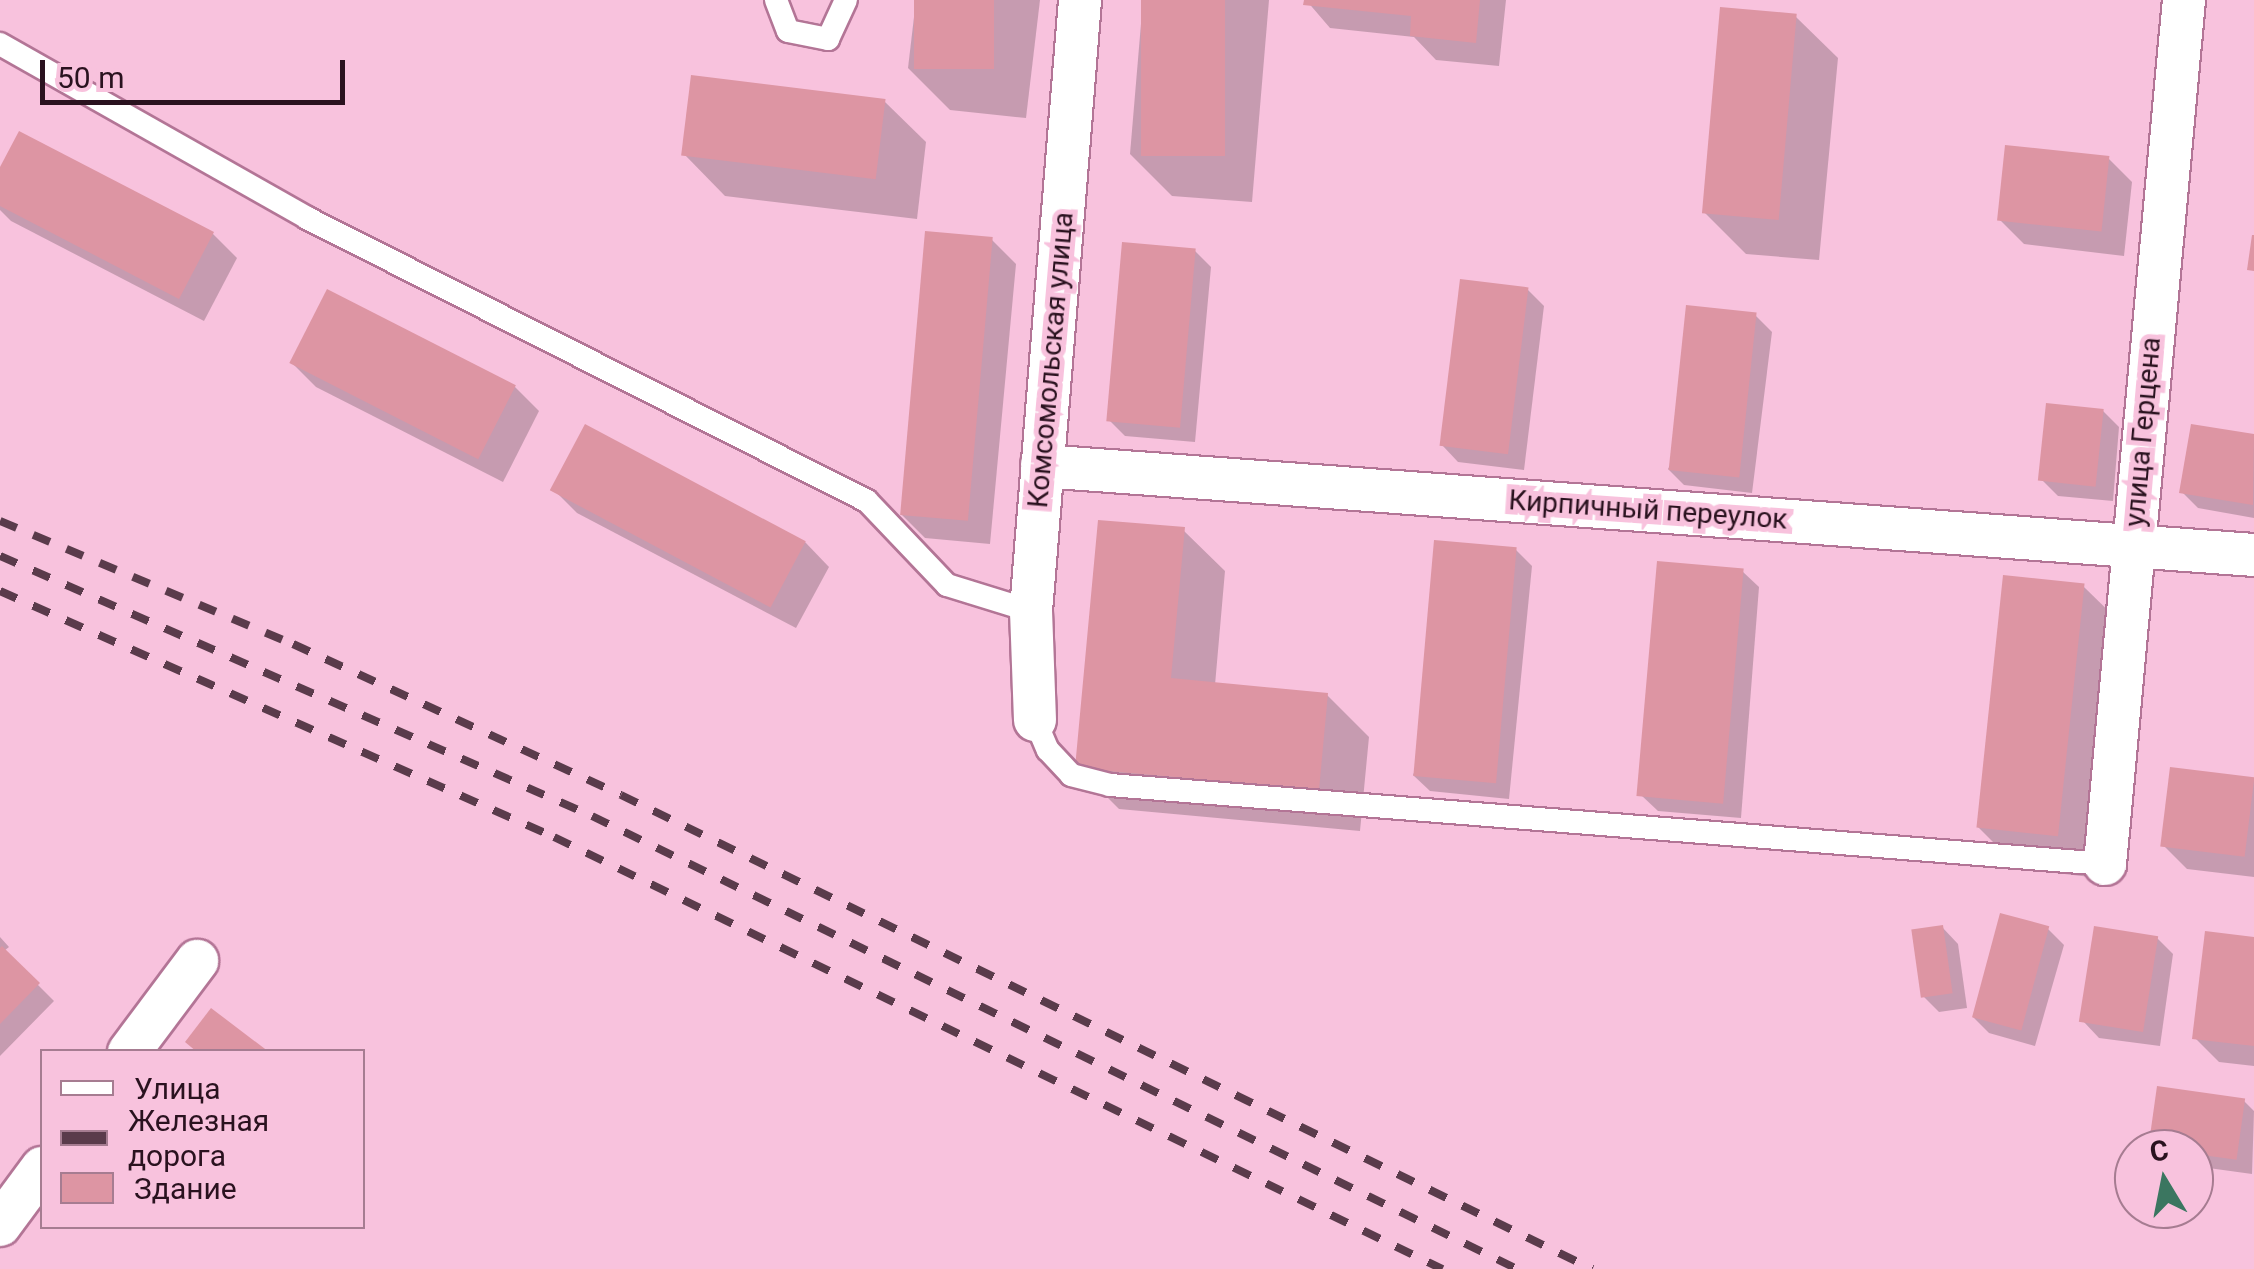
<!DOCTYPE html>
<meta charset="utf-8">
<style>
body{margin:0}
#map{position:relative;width:2254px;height:1269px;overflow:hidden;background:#f8c2dd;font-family:Roboto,sans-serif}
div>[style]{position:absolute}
.shadow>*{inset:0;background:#0003}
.building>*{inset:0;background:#dd95a3;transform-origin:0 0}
.roads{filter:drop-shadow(2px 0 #b37596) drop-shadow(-2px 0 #b37596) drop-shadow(0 2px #b37596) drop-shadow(0 -2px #b37596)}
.lane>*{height:22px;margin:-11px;padding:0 11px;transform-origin:11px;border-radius:11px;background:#fff}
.street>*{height:42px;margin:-21px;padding:0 21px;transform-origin:21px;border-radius:21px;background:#fff}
.rail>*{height:8px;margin-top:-4px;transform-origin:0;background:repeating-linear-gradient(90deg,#5a3b4b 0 18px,transparent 0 36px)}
span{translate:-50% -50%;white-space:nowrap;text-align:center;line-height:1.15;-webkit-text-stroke:10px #f8c2dd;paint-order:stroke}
.street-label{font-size:28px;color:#2a121f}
.legend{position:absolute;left:40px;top:1049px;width:325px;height:180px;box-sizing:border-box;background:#f8c2dd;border:2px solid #a67c91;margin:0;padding:12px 18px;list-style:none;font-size:30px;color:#2a121f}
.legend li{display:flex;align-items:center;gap:20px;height:50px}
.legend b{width:50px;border:2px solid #a67c91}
.north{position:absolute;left:2114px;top:1129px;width:100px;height:100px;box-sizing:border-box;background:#f8c2dd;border:2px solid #a67c91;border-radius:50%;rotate:350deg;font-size:28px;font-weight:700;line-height:40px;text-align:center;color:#2a121f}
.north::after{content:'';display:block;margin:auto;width:35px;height:45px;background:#3b7660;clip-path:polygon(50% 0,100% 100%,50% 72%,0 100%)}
.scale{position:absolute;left:40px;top:60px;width:305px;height:45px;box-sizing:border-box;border:5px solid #2a121f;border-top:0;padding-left:12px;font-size:30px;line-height:35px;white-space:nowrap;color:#2a121f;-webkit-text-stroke:8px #f8c2dd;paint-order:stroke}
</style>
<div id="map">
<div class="shadow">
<i style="clip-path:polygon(916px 0,1040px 0,1026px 118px,950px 110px,908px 68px)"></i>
<i style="clip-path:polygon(1143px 0,1269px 0,1252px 202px,1172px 196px,1130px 154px)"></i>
<i style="clip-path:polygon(1306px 0,1506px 0,1499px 66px,1436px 60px,1414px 37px,1330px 28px)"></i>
<i style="clip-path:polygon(1796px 17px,1838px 58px,1819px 260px,1746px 254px,1704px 212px)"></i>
<i style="clip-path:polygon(884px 101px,926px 142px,917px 219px,725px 196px,684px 154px)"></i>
<i style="clip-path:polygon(2108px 158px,2132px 182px,2124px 256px,2024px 244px,2000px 220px)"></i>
<i style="clip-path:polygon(0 172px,213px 234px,237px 258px,204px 321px,11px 221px,0 210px)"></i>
<i style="clip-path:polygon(992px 240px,1016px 264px,990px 544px,925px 538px,901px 514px)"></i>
<i style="clip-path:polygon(1195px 251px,1211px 267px,1195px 442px,1125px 436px,1109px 420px)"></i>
<i style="clip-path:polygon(1528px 290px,1544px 306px,1524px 470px,1458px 462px,1442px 445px)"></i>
<i style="clip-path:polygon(1756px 316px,1772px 332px,1752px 493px,1684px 485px,1668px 469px)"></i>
<i style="clip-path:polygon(292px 363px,515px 387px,539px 411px,503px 482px,316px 387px)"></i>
<i style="clip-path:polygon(2103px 411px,2119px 427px,2113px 501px,2058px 496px,2042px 480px)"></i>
<i style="clip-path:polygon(2193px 427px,2254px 437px,2254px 518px,2198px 508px,2182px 492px)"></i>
<i style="clip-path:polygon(553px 489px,805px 542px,829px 567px,796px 628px,577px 513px)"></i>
<i style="clip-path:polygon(1183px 530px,1225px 571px,1215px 685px,1327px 695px,1369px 737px,1360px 831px,1119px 809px,1078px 768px)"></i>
<i style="clip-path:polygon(1516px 550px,1532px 566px,1509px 799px,1430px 791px,1413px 775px)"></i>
<i style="clip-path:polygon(1742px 571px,1759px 587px,1741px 818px,1658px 811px,1641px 795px)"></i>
<i style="clip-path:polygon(2084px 587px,2126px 628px,2099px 878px,2020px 869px,1978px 827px)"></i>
<i style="clip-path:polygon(2254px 779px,2254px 877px,2187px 869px,2163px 845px)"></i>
<i style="clip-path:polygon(1942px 927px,1958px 944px,1967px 1008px,1939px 1012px,1923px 996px)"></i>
<i style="clip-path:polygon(2047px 928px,2064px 945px,2035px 1046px,1989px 1033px,1973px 1017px)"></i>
<i style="clip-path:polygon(0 937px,9px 947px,4px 951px,54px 1001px,0 1056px)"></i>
<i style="clip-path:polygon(2157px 938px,2173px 954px,2160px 1046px,2099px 1038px,2083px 1021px)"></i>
<i style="clip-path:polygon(2254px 939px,2254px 1066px,2219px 1062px,2195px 1038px)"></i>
<i style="clip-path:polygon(2244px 1101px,2254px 1111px,2252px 1174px,2194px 1166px,2194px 1149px,2151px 1146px)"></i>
</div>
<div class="building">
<i style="left:914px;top:0;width:80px;height:69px"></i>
<i style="left:1141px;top:0;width:84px;height:156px"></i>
<i style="clip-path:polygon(1304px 0,1480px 0,1476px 43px,1410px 36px,1411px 16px,1303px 5px)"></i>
<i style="left:1720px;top:7px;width:77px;height:207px;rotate:5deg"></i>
<i style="left:691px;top:75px;width:196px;height:81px;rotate:7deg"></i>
<i style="clip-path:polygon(19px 131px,214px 232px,179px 299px,0 206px,0 167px)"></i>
<i style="left:2005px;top:145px;width:105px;height:76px;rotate:6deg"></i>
<i style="left:925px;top:231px;width:68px;height:285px;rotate:5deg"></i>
<i style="clip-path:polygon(2252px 235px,2254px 235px,2254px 271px,2247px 270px)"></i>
<i style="left:1122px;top:242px;width:74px;height:180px;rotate:5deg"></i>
<i style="left:1460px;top:279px;width:69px;height:168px;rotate:7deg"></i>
<i style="left:327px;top:289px;width:212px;height:83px;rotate:27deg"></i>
<i style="left:1686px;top:305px;width:71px;height:166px;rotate:6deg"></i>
<i style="left:2046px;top:403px;width:58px;height:78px;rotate:6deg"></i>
<i style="left:585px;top:424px;width:250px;height:75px;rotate:28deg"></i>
<i style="clip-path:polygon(2191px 424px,2254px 434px,2253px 505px,2179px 493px)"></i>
<i style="clip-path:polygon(1098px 520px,1185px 527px,1171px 678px,1328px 693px,1319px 790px,1075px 768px)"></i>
<i style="left:1434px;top:540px;width:83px;height:237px;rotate:5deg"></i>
<i style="left:1657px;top:561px;width:87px;height:236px;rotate:5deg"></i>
<i style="left:2003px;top:575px;width:82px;height:254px;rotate:6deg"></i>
<i style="left:2170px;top:767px;width:85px;height:80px;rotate:7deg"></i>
<i style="left:2000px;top:913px;width:51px;height:108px;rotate:15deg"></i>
<i style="left:1943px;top:925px;width:69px;height:32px;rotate:82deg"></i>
<i style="left:2094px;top:926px;width:65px;height:97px;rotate:9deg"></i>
<i style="clip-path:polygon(2205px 931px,2254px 937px,2254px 1046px,2192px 1039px)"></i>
<i style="clip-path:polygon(2px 946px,40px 983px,0 1024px,0 948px)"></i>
<i style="clip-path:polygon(211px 1008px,269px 1052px,197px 1052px,185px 1042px)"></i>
<i style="left:2157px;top:1086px;width:89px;height:62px;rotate:8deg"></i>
</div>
<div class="roads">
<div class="lane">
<i style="left:776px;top:0;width:33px;rotate:69deg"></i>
<i style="left:788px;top:31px;width:41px;rotate:11.3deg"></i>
<i style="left:828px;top:39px;width:43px;rotate:-65.2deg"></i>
<i style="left:0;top:44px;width:353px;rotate:29.5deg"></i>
<i style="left:307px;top:218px;width:627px;rotate:26.81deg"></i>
<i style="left:867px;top:501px;width:116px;rotate:46.4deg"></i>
<i style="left:947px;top:585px;width:88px;rotate:17.2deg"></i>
<i style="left:1035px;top:720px;width:33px;rotate:67deg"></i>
<i style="left:1048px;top:750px;width:34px;rotate:47deg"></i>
<i style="left:1071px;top:775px;width:40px;rotate:14.4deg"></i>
<i style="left:1110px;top:785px;width:998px;rotate:4.54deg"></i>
</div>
<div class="street">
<i style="left:1042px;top:466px;width:1215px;rotate:4.2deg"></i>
<i style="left:1035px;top:720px;width:109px;rotate:-92.1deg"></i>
<i style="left:1031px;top:611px;width:613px;rotate:-85.41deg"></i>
<i style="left:2105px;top:864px;width:868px;rotate:-84.78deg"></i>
<i style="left:129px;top:1052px;width:114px;rotate:-53.2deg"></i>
<i style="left:0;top:1225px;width:71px;rotate:-53.6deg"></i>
</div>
</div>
<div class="rail">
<i style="left:0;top:521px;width:318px;rotate:22.8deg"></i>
<i style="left:293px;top:644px;width:361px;rotate:24.7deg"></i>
<i style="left:621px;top:795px;width:1081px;rotate:26.02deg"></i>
<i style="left:0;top:556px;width:647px;rotate:23.71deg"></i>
<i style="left:592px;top:816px;width:1030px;rotate:26.09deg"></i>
<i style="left:0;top:591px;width:606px;rotate:23.94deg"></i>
<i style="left:554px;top:837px;width:988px;rotate:25.94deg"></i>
</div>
<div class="street-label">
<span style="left:1051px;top:360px;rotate:-85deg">Комсомольская улица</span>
<span style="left:2143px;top:432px;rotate:-85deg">улица Герцена</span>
<span style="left:1648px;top:510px;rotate:4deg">Кирпичный переулок</span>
</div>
<ul class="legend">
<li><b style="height:12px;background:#fff"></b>Улица</li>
<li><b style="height:12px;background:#5a3b4b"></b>Железная дорога</li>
<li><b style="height:28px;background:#dd95a3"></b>Здание</li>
</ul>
<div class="north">С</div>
<div class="scale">50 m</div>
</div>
